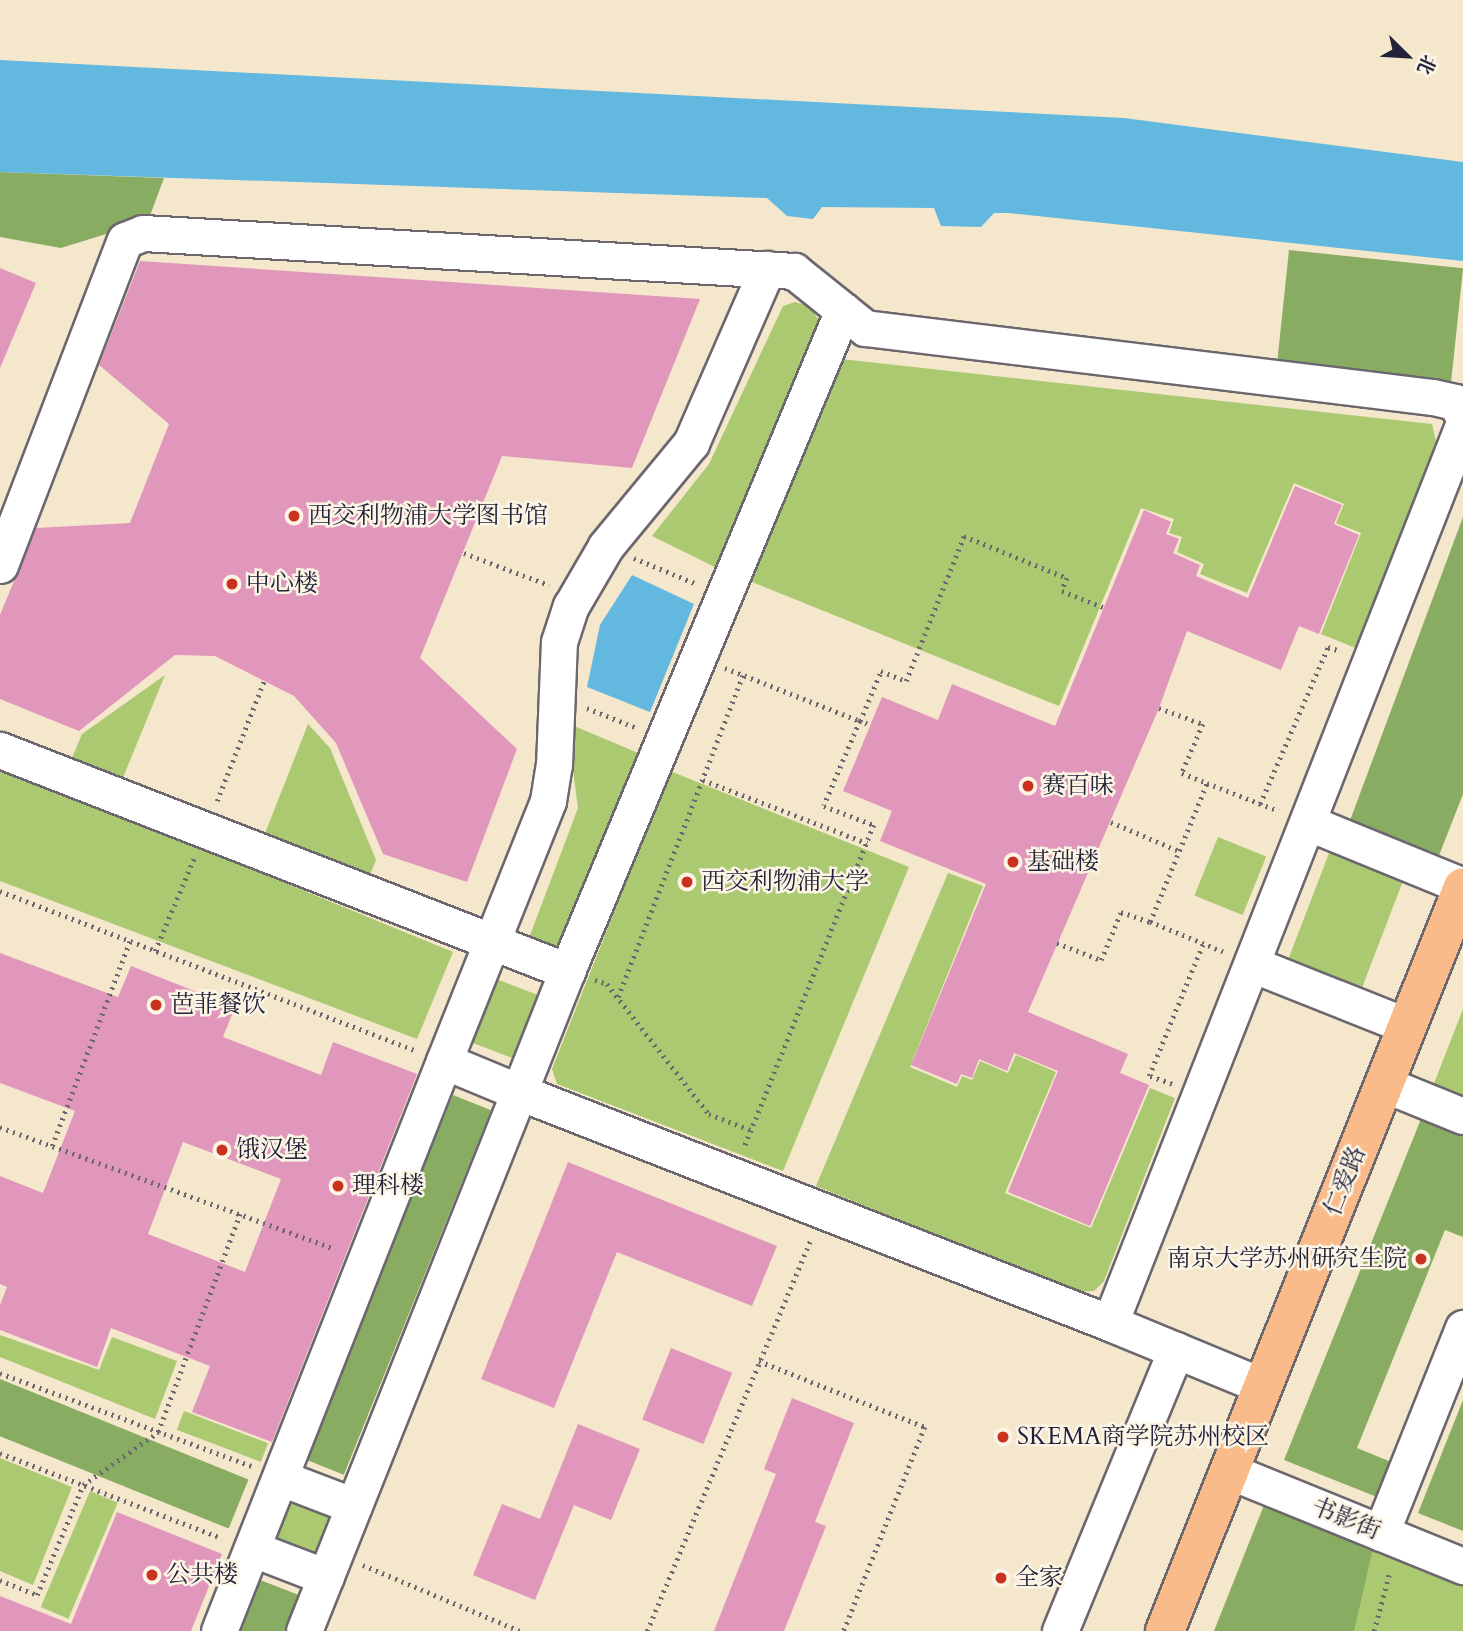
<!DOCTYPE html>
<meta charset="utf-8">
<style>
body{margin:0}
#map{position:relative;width:1463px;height:1631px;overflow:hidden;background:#f4e7cc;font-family:Cardo,"Noto Serif SC",serif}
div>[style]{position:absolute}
.green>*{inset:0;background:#abc970;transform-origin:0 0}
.forest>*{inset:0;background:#88ad62;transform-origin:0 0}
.water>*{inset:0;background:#62b8df}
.building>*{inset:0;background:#e196bb;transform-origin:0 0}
.path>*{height:4.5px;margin-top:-2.25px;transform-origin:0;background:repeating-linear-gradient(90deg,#6c676e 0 2px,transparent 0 7px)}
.roads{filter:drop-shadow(2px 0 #6c676e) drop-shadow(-2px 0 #6c676e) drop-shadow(0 2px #6c676e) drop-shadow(0 -2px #6c676e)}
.minor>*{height:35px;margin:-17.5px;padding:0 17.5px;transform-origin:17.5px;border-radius:17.5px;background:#fff}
.major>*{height:38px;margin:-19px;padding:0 19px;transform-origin:19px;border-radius:19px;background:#fabb8b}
.dots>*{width:19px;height:19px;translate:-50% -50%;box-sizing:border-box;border:4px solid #fcf5e5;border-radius:50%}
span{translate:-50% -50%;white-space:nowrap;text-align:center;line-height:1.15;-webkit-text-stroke:5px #fcf5e5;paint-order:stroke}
.poi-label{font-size:24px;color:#22223b}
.left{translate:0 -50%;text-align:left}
.right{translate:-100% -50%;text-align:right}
.street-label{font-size:24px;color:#22223b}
.north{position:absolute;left:1372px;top:21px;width:70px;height:70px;-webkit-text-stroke:5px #fcf5e5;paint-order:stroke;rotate:114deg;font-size:19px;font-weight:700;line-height:28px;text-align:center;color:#22223b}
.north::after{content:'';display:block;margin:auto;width:24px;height:32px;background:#22223b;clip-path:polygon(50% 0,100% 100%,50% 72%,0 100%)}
</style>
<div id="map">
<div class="green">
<i style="clip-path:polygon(795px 302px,809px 306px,818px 319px,818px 332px,721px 570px,652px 536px,709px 464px,783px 306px)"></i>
<i style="clip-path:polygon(841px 359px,1432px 424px,1436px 441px,1358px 649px,1321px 634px,1361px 533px,1336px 523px,1344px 504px,1294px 483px,1247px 593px,1200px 574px,1204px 564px,1177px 552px,1182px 537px,1169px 533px,1174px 519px,1141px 508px,1059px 706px,747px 580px)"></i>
<i style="clip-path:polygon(165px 675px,120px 785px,69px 765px,82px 734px)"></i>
<i style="clip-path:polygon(567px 723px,643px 755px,568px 946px,549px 953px,529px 938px,578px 808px)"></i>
<i style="clip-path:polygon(308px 724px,330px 748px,376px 860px,367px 882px,262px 841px)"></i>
<i style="clip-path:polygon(0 766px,453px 952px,417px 1039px,0 881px)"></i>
<i style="clip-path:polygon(670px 771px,909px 867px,783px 1171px,557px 1084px,552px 1069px)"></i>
<i style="left:1218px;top:837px;width:52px;height:63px;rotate:22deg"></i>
<i style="left:1331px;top:848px;width:79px;height:122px;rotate:21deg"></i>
<i style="clip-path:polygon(948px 873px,983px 886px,910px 1067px,957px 1087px,962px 1076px,972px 1080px,980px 1061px,1008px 1073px,1016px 1055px,1056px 1072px,1005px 1193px,1091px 1228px,1150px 1088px,1175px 1098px,1104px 1281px,1094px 1291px,1077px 1292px,816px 1186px)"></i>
<i style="left:491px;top:977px;width:53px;height:68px;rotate:21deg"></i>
<i style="clip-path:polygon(1463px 1009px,1463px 1098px,1433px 1086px)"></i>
<i style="clip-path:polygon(0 1335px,99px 1370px,112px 1337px,177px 1361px,155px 1419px,0 1357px)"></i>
<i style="left:184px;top:1411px;width:90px;height:20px;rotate:21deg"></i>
<i style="clip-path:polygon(0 1458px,72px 1487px,33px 1585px,0 1571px)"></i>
<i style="left:90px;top:1491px;width:30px;height:126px;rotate:23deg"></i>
<i style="left:285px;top:1498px;width:55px;height:50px;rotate:21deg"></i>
<i style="clip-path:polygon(1278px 1505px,1463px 1581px,1463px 1631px,1228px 1631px)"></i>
</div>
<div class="forest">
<i style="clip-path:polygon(0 172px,164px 178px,148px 221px,61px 248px,0 237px)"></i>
<i style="left:1289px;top:250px;width:175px;height:115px;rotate:6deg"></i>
<i style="clip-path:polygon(1463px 517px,1463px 794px,1438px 858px,1348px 826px)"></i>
<i style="left:453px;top:1095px;width:41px;height:393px;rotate:22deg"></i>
<i style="clip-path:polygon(1421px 1119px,1463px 1136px,1463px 1237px,1445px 1230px,1357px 1448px,1396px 1464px,1382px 1499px,1284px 1460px)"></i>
<i style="left:0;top:1379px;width:268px;height:53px;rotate:22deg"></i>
<i style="clip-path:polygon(1463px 1400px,1463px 1531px,1418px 1513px)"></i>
<i style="clip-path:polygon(1266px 1500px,1374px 1544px,1354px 1631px,1214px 1631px)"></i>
<i style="clip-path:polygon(255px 1578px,304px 1597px,291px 1631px,233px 1631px)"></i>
</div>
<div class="water">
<i style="clip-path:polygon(0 60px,1124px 118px,1463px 162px,1463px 261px,1008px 213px,994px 213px,981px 227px,941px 226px,934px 208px,822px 207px,813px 219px,787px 216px,767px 198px,0 172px)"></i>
<i style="clip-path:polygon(632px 575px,694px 604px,650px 712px,587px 687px,600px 625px)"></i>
</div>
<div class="building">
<i style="clip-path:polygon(140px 261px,700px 299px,632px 468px,502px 456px,420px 658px,517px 749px,467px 882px,383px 854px,336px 743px,294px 696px,215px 656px,175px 655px,79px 731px,0 699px,0 615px,36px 528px,130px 523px,169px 424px,99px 365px)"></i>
<i style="clip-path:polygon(0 268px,36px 283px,0 368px)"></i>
<i style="clip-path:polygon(1295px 486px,1342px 505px,1334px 524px,1359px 535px,1319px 634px,1299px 626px,1281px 670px,1187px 631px,1159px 708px,1028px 1012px,1128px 1054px,1120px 1073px,1149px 1085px,1090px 1226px,1008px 1192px,1058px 1071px,1014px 1053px,1007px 1071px,979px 1059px,972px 1078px,961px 1074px,957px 1084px,911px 1065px,986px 884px,880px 841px,892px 811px,843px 791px,882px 697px,938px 720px,952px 684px,1055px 726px,1144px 510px,1171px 522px,1166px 534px,1179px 539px,1173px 553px,1200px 565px,1196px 576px,1248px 598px)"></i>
<i style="clip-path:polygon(evenodd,0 953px,118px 997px,131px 966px,235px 1007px,223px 1037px,321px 1075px,333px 1042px,417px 1074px,272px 1442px,192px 1412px,210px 1366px,111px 1328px,97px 1367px,0 1330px,0 1305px,7px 1287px,0 1284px,0 1176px,43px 1193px,75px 1111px,0 1083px,0 953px,183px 1142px,281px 1179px,245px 1272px,148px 1234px,183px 1142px)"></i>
<i style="clip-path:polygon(568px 1162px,777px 1246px,752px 1306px,617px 1252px,554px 1408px,481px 1379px)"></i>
<i style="left:671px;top:1348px;width:66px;height:77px;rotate:22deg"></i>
<i style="clip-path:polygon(792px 1398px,854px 1423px,815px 1522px,826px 1526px,784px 1631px,714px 1631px,776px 1474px,764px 1469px)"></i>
<i style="clip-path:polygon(578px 1424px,640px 1449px,611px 1520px,574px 1505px,535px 1600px,473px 1575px,502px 1504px,540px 1519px)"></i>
<i style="clip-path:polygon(117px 1512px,222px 1554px,191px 1631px,0 1631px,0 1596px,71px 1624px)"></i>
</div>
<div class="path">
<i style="left:464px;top:553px;width:91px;rotate:20.6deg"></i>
<i style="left:634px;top:558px;width:68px;rotate:22.4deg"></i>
<i style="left:725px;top:668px;width:145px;rotate:21.4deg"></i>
<i style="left:860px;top:721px;width:92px;rotate:113deg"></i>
<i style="left:824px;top:806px;width:53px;rotate:20.8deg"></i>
<i style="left:874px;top:825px;width:348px;rotate:111.9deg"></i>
<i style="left:587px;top:708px;width:54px;rotate:21.8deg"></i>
<i style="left:1159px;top:708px;width:47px;rotate:20deg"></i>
<i style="left:1203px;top:724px;width:53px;rotate:113.2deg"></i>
<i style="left:1182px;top:773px;width:27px;rotate:22deg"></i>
<i style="left:867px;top:724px;width:8px;rotate:-157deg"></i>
<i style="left:860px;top:721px;width:54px;rotate:-67.2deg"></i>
<i style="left:881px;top:671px;width:27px;rotate:22deg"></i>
<i style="left:906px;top:681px;width:156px;rotate:-68.2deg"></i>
<i style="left:964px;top:536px;width:111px;rotate:22.2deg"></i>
<i style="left:1067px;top:578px;width:14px;rotate:111deg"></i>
<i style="left:1062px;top:591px;width:44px;rotate:21.3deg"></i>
<i style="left:703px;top:780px;width:176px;rotate:21deg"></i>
<i style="left:217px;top:801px;width:129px;rotate:-68.6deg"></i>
<i style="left:1260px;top:804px;width:171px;rotate:-66.6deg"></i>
<i style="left:1328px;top:647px;width:14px;rotate:17deg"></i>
<i style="left:1111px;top:822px;width:74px;rotate:23.1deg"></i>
<i style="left:0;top:891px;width:443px;rotate:21deg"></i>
<i style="left:1057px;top:943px;width:47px;rotate:21.1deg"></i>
<i style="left:1101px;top:960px;width:52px;rotate:-67.4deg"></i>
<i style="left:1121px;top:912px;width:31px;rotate:19deg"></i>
<i style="left:155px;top:951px;width:101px;rotate:-67.2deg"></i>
<i style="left:1223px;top:952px;width:79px;rotate:-157.7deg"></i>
<i style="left:1150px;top:922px;width:150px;rotate:-67.7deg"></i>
<i style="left:1207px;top:783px;width:77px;rotate:21.3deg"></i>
<i style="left:595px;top:980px;width:13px;rotate:18deg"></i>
<i style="left:607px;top:984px;width:165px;rotate:51.9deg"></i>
<i style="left:709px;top:1114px;width:45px;rotate:20.9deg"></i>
<i style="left:618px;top:997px;width:345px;rotate:-68.8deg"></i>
<i style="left:1172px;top:1084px;width:24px;rotate:-161deg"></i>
<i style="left:1149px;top:1076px;width:143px;rotate:-67.8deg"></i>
<i style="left:0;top:1127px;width:357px;rotate:20deg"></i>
<i style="left:52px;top:1146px;width:219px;rotate:-69.2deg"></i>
<i style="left:759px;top:1361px;width:179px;rotate:21.7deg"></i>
<i style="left:925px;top:1427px;width:219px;rotate:111.7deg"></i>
<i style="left:0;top:1373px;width:268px;rotate:20.3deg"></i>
<i style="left:0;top:1453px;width:238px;rotate:21deg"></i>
<i style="left:363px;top:1565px;width:170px;rotate:22.8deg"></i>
<i style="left:0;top:1580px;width:40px;rotate:22deg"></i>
<i style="left:37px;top:1595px;width:119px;rotate:-67.3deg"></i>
<i style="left:83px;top:1485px;width:92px;rotate:-35.2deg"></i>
<i style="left:158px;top:1432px;width:233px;rotate:-69.4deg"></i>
<i style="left:647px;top:1631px;width:426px;rotate:-67.3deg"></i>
<i style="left:1374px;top:1631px;width:62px;rotate:-75.1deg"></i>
</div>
<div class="roads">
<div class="minor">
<i style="left:0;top:565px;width:348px;rotate:-69deg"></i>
<i style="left:125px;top:240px;width:19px;rotate:-21deg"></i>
<i style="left:143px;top:233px;width:652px;rotate:3.34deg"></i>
<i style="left:794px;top:271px;width:91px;rotate:38.8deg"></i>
<i style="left:865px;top:328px;width:572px;rotate:6.93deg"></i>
<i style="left:1433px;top:397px;width:23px;rotate:13deg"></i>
<i style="left:1455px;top:402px;width:16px;rotate:60deg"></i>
<i style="left:0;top:750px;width:609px;rotate:21.29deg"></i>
<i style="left:567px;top:971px;width:130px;rotate:111.6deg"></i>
<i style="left:519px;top:1092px;width:635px;rotate:21.35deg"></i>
<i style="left:1110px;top:1323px;width:965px;rotate:-68.54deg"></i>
<i style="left:1309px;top:823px;width:166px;rotate:22.2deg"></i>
<i style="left:1254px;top:965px;width:165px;rotate:21.7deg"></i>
<i style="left:567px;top:971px;width:716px;rotate:-67.34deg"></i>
<i style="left:444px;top:1061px;width:280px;rotate:-68.2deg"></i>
<i style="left:548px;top:801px;width:36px;rotate:-81deg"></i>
<i style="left:554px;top:765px;width:123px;rotate:-87.7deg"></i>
<i style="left:559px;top:642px;width:38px;rotate:-72deg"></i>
<i style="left:571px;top:606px;width:69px;rotate:-59.7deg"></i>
<i style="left:606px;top:546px;width:134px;rotate:-50.5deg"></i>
<i style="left:691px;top:443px;width:190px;rotate:-66.4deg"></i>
<i style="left:1384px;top:1084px;width:85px;rotate:22.1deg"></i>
<i style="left:1110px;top:1323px;width:165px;rotate:22.4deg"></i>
<i style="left:1229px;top:1471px;width:253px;rotate:22.1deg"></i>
<i style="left:281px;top:1478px;width:78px;rotate:21deg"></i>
<i style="left:1381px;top:1533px;width:221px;rotate:-68.2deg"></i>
<i style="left:253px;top:1549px;width:78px;rotate:21deg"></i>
<i style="left:219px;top:1631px;width:613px;rotate:-68.46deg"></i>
<i style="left:444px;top:1061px;width:81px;rotate:22.5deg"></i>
<i style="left:519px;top:1092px;width:580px;rotate:111.75deg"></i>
<i style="left:1060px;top:1631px;width:304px;rotate:-67.6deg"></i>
</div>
<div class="major">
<i style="left:1165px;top:1631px;width:801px;rotate:-68.17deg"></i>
</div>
</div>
<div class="dots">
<i style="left:294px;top:516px;background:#c8321e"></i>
<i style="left:232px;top:584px;background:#c8321e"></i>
<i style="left:1028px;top:786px;background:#c8321e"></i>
<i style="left:1013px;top:862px;background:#c8321e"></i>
<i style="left:687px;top:882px;background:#c8321e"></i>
<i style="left:156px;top:1005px;background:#c8321e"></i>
<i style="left:222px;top:1150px;background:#c8321e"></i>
<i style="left:338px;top:1186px;background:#c8321e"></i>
<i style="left:1421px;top:1259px;background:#c8321e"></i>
<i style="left:1003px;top:1437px;background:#c8321e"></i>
<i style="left:152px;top:1575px;background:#c8321e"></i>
<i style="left:1001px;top:1578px;background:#c8321e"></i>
</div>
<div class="poi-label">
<span class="left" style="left:308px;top:516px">西交利物浦大学图书馆</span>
<span class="left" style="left:246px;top:584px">中心楼</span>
<span class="left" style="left:1042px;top:786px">赛百味</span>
<span class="left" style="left:1027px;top:862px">基础楼</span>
<span class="left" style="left:701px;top:882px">西交利物浦大学</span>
<span class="left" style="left:170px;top:1005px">芭菲餐饮</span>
<span class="left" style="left:236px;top:1150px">饿汉堡</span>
<span class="left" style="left:352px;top:1186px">理科楼</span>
<span class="right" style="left:1407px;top:1259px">南京大学苏州研究生院</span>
<span class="left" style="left:1017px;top:1437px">SKEMA商学院苏州校区</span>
<span class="left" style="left:166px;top:1575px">公共楼</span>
<span class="left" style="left:1015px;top:1578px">全家</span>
</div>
<div class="street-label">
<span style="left:1345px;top:1181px;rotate:-68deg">仁爱路</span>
<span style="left:1346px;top:1519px;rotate:22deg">书影街</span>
</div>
<div class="north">北</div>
</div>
